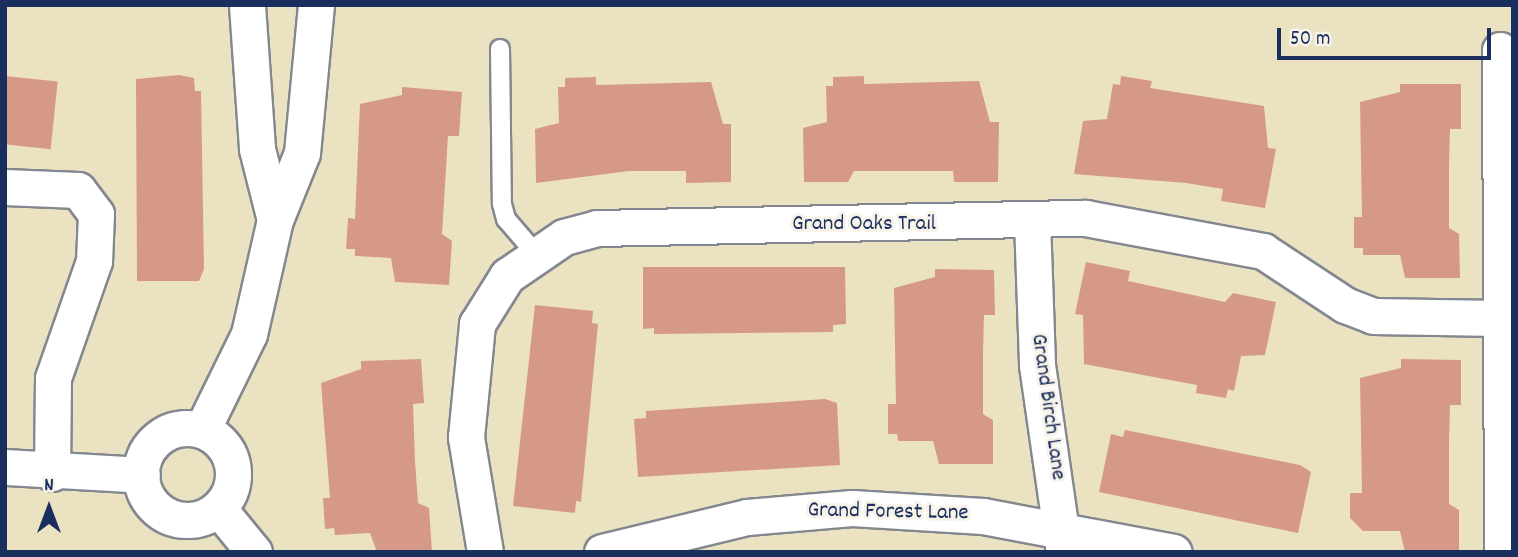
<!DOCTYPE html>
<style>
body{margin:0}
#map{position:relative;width:1518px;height:557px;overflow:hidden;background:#ebe2c1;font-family:Dekko,sans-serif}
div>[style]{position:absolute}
.building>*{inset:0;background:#d69987;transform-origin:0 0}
.roads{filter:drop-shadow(2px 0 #838890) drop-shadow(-2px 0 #838890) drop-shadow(0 2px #838890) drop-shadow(0 -2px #838890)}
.service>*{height:18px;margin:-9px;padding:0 9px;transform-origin:9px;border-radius:9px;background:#fff}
.minor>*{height:35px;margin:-17.5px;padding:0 17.5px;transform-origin:17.5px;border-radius:17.5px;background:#fff}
.minor>.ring{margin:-17.5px;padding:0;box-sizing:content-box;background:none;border:35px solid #fff;border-radius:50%}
span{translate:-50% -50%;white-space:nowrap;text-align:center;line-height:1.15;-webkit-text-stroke:6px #f7f3e8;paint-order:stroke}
.street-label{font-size:23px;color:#1b2f5e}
.frame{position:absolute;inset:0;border:7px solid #1b2f5e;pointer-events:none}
.north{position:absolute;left:14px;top:473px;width:70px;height:70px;-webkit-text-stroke:5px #f7f3e8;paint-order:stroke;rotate:0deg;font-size:19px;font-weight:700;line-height:28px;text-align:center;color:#1b2f5e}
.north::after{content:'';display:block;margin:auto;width:24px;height:32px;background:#1b2f5e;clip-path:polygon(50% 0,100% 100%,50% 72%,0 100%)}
.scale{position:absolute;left:1277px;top:28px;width:214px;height:32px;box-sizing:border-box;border:4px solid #1b2f5e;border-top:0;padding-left:9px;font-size:21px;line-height:24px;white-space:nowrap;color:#1b2f5e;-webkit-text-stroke:5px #f7f3e8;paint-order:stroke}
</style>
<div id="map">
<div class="building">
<i style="clip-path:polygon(179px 75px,194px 78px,195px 91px,201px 91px,204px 269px,199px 281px,137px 281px,136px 79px)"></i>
<i style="left:5px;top:76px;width:53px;height:68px;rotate:6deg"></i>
<i style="clip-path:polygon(864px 76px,864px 84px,979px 81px,990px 122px,999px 122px,998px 182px,954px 182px,953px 171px,854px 171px,848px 182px,804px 182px,803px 128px,827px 122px,826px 86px,833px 86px,833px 77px)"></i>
<i style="clip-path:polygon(1121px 76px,1152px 81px,1150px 88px,1264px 106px,1268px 148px,1276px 149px,1265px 208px,1221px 201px,1223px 189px,1186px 183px,1074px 174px,1083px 121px,1107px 119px,1113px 84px,1120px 85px)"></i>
<i style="clip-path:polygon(596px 77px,596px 85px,711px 82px,723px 124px,731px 124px,731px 182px,686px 183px,686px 171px,629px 171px,536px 183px,535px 129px,559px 123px,558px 87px,565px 87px,565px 78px)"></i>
<i style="clip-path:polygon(1400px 84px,1461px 84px,1461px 129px,1450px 129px,1449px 166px,1449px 228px,1459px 234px,1460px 278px,1405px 278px,1400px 255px,1363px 255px,1363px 248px,1354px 248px,1354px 217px,1362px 217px,1360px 102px,1400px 92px)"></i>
<i style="clip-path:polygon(402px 87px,462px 92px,459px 136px,448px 136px,442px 234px,452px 241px,449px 285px,395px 282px,391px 258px,355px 256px,355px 249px,346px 249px,348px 218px,355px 219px,360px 104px,402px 95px)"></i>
<i style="clip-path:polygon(1086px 262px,1130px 271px,1128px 281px,1225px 302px,1233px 293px,1276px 302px,1265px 355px,1241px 356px,1234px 391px,1228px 389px,1226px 398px,1196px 393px,1197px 385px,1084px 364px,1083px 315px,1075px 314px)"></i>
<i style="clip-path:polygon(643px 267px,845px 267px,846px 324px,833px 325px,833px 332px,654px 334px,654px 328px,643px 329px)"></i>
<i style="clip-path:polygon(935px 269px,994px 270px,995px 315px,984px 315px,983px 352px,983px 414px,993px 420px,993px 464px,939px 464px,933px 441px,898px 441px,897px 434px,888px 434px,888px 404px,896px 404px,894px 288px,935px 277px)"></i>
<i style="clip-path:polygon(535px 305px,593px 311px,592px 323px,598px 324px,581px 502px,576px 501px,575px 513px,513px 506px)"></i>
<i style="clip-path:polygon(421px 359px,424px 403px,413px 404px,415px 461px,418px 503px,429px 508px,432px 552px,377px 552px,370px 533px,335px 535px,334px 528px,325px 529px,323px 498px,330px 498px,321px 383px,361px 369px,361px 361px)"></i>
<i style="clip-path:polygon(1401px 359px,1461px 360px,1461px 405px,1450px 405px,1449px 442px,1449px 504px,1459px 510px,1459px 552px,1405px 552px,1400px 531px,1363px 531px,1350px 518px,1350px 493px,1362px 493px,1360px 378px,1401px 368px)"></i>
<i style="clip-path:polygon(825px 399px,837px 403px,840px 465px,638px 477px,634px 419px,646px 418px,646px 411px)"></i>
<i style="clip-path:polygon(1125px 430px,1300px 465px,1311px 472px,1298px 533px,1099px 492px,1111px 434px,1123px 437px)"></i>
</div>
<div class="roads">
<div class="service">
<i style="left:500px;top:49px;width:155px;rotate:89.3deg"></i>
<i style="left:502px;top:204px;width:16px;rotate:75deg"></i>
<i style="left:506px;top:219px;width:46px;rotate:49.4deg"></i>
</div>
<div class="minor">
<i style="left:247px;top:5px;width:144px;rotate:86deg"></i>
<i style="left:257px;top:149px;width:73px;rotate:75.8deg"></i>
<i style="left:1500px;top:50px;width:502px;rotate:89.77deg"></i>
<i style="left:5px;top:187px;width:73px;rotate:2.4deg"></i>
<i style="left:78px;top:190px;width:30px;rotate:53deg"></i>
<i style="left:96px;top:214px;width:47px;rotate:92.4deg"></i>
<i style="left:94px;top:261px;width:124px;rotate:109.3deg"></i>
<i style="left:53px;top:378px;width:95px;rotate:90.6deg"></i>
<i style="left:1032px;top:220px;width:145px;rotate:88deg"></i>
<i style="left:1037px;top:365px;width:189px;rotate:81.8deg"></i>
<i class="ring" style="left:141px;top:428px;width:57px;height:57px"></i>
<i style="left:202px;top:430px;width:107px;rotate:-63.9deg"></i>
<i style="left:249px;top:334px;width:117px;rotate:-77.2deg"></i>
<i style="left:275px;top:220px;width:72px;rotate:-68.1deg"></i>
<i style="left:302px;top:153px;width:149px;rotate:-84.6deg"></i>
<i style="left:5px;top:467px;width:137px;rotate:3.3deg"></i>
<i style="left:218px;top:508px;width:57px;rotate:50.7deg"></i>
<i style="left:485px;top:552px;width:117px;rotate:-99.4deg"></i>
<i style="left:466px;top:437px;width:114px;rotate:-84.4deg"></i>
<i style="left:477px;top:324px;width:57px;rotate:-58deg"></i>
<i style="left:507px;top:276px;width:69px;rotate:-34.4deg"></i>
<i style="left:564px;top:237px;width:34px;rotate:-15deg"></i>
<i style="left:597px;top:228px;width:488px;rotate:-1.2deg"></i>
<i style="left:1085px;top:218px;width:181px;rotate:10.5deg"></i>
<i style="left:1263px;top:251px;width:98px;rotate:33.4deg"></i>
<i style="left:1345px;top:305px;width:30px;rotate:21deg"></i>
<i style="left:1373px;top:316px;width:127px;rotate:0.9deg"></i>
<i style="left:602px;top:552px;width:149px;rotate:-13.6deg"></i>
<i style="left:747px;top:517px;width:105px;rotate:-4.9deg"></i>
<i style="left:852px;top:508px;width:131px;rotate:3.5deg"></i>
<i style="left:983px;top:516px;width:194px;rotate:10.7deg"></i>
</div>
</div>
<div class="street-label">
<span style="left:864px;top:225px">Grand Oaks Trail</span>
<span style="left:1047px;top:407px;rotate:82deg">Grand Birch Lane</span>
<span style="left:888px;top:513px;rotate:1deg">Grand Forest Lane</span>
</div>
<div class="frame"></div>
<div class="north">N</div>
<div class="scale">50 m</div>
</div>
